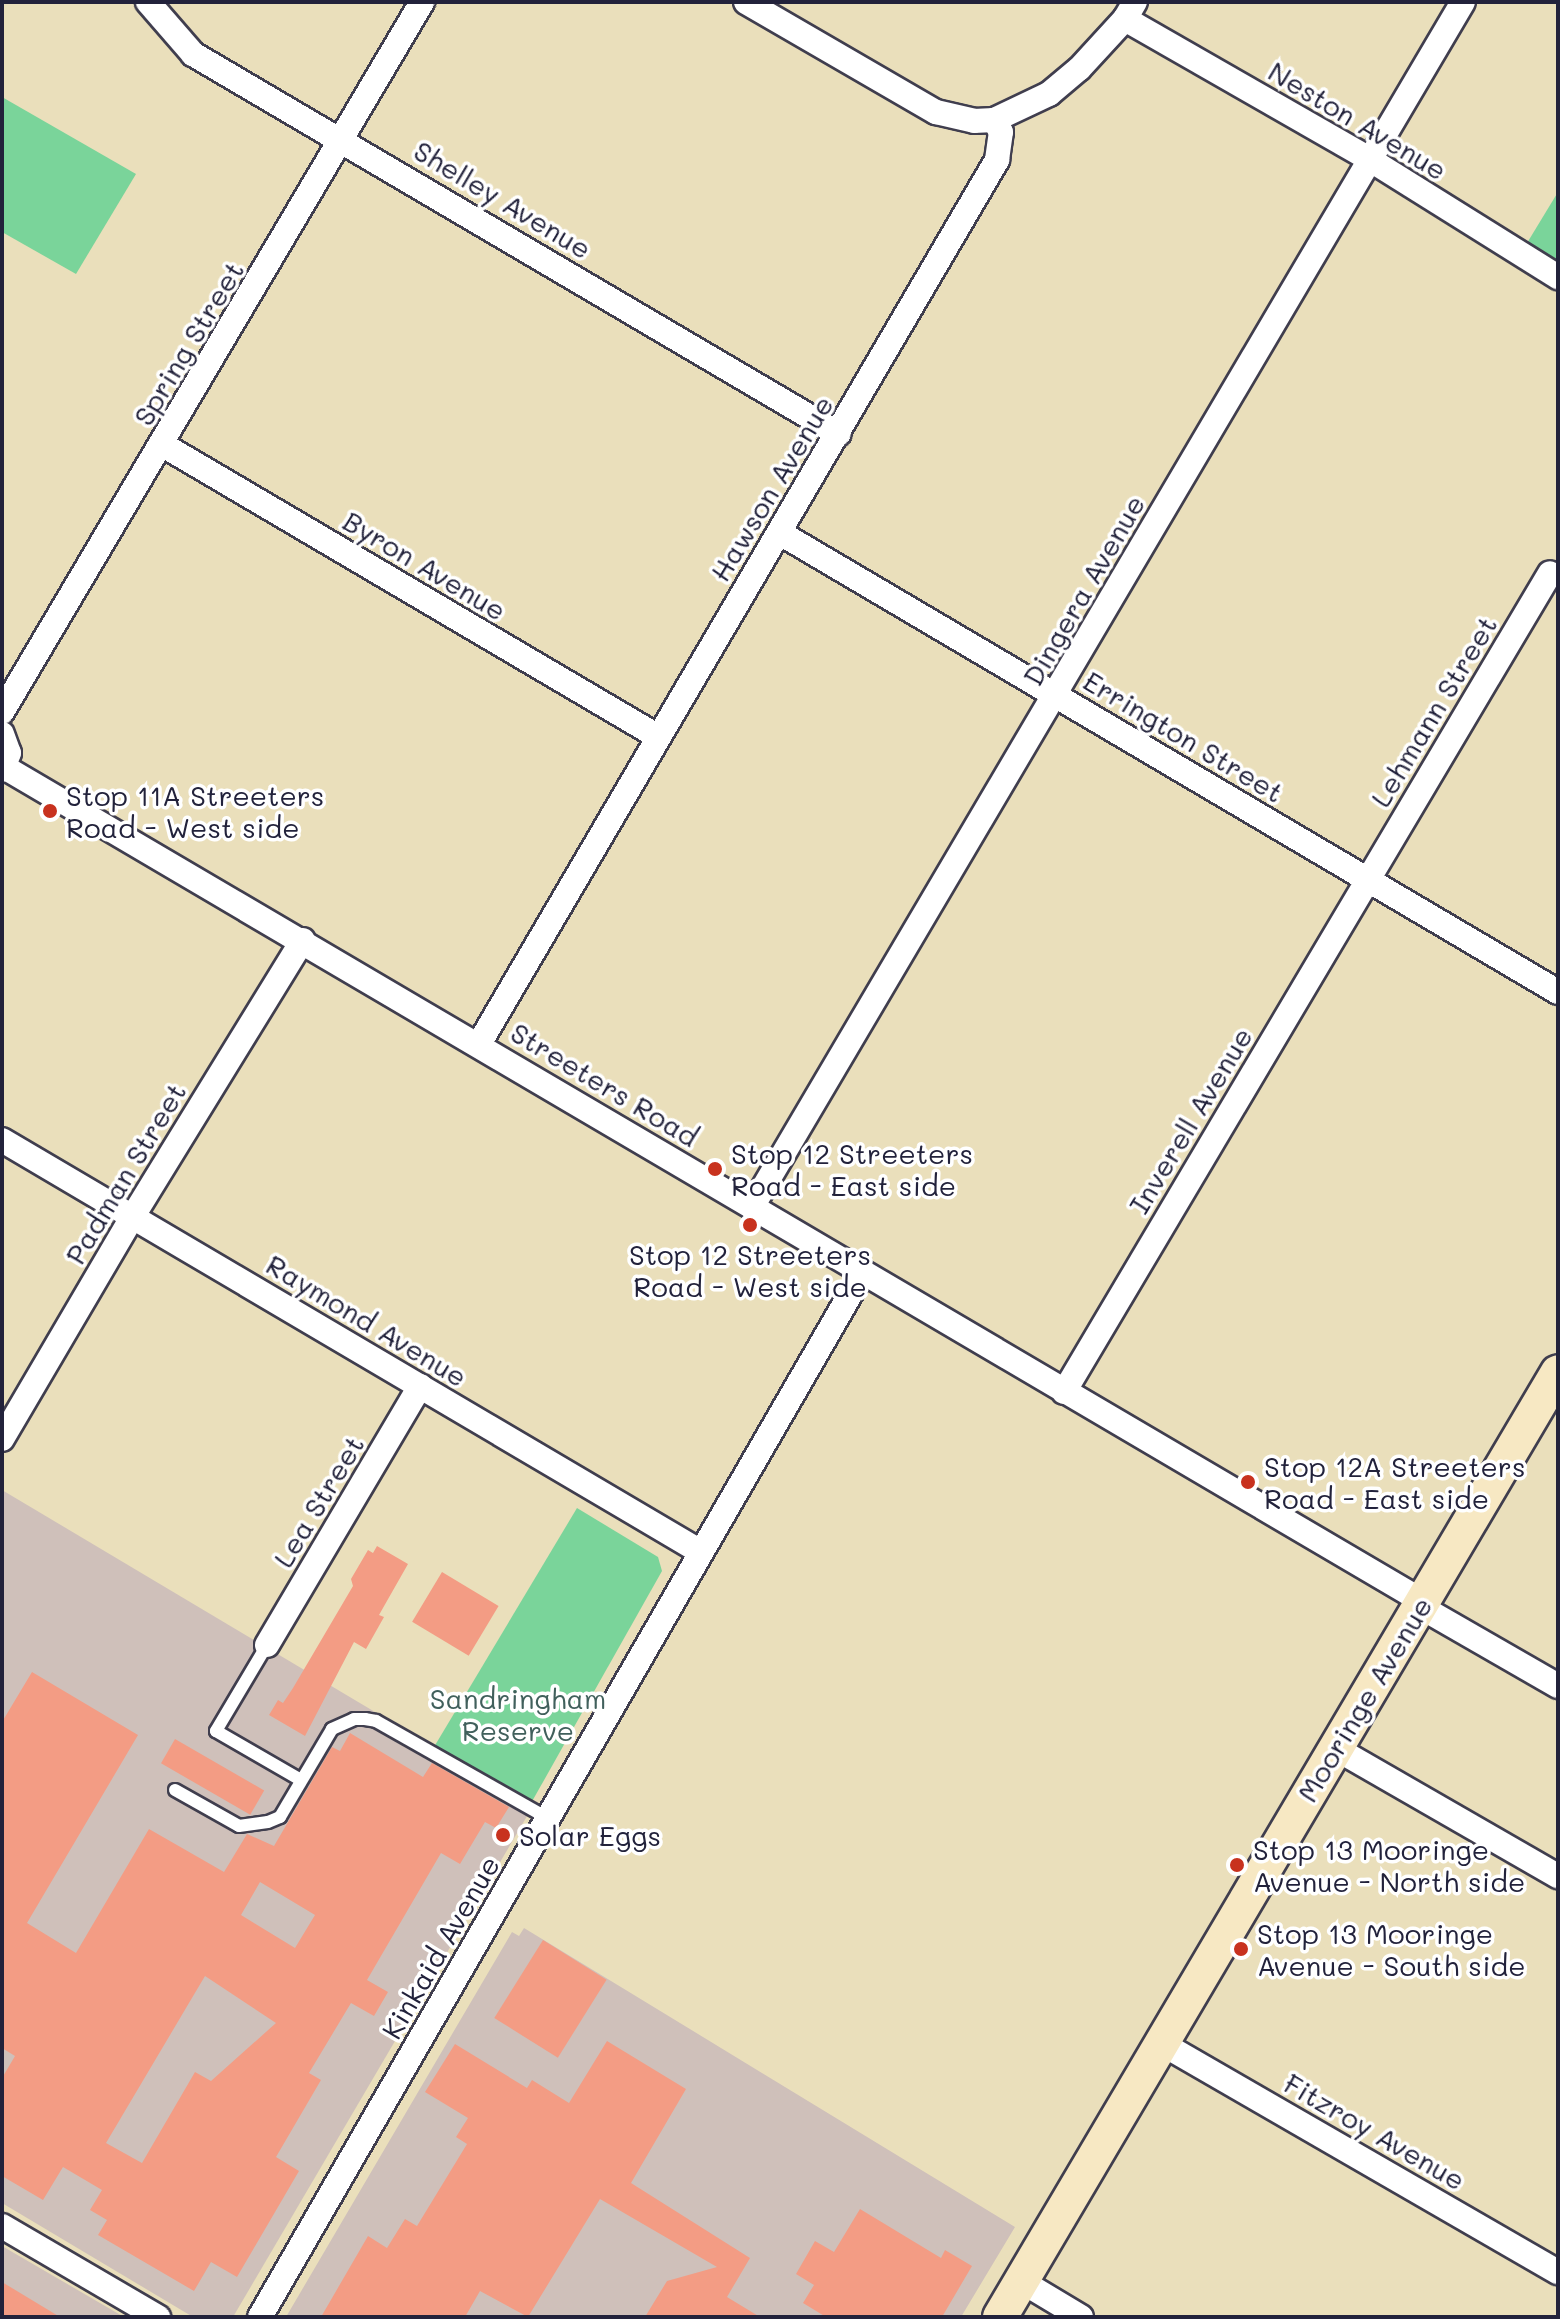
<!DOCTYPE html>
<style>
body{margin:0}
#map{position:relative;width:1560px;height:2319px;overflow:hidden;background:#eadfbb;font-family:Mali,sans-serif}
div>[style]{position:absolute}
.industrial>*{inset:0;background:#cfc0ba}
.green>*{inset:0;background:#7ad49a}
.building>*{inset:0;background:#f39c84;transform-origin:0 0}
.roads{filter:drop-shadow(2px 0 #403e4e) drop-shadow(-2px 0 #403e4e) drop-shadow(0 2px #403e4e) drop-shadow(0 -2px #403e4e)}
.lane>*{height:12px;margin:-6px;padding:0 6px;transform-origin:6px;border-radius:6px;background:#fff}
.street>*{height:24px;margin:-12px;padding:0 12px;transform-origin:12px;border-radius:12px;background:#fff}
.secondary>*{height:34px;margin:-17px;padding:0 17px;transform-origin:17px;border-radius:17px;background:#f7e8c3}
.dots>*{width:22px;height:22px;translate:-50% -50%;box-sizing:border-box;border:4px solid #fff;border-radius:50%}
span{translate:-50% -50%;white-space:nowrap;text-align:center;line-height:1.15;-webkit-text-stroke:7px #fff;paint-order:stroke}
.street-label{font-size:28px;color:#22223b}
.poi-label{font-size:28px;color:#22223b}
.left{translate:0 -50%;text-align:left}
.park-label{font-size:28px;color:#41605c}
.frame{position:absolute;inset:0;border:4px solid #22223b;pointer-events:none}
</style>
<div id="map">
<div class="industrial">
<i style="clip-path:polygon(2px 1490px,533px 1806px,233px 2317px,193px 2317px,2px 2203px)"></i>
<i style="clip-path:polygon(524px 1928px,1015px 2227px,961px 2317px,286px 2317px,512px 1932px,519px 1936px)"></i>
<i style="clip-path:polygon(2px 2246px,124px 2317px,2px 2317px)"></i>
</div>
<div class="green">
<i style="clip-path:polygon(2px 97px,136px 174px,76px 274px,2px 232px)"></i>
<i style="clip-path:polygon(1558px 192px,1558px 277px,1521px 253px)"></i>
<i style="clip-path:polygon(577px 1508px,658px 1557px,662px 1571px,530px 1805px,434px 1747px)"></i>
</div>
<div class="building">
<i style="clip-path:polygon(377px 1546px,408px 1564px,379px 1615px,384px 1617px,366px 1649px,354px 1642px,305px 1736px,269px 1715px,278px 1700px,283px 1703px,293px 1688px,353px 1586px,351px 1579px,368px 1550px,373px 1553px)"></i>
<i style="left:442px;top:1572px;width:66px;height:58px;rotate:31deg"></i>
<i style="clip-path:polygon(evenodd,32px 1672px,138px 1735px,27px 1923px,76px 1953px,149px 1829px,224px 1872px,247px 1834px,274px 1846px,332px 1747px,340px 1751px,350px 1733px,423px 1777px,432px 1763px,509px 1807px,496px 1828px,485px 1822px,460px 1864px,441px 1853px,367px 1980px,388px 1992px,374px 2016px,351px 2003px,309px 2073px,321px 2080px,276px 2157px,299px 2171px,237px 2277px,211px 2262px,194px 2291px,98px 2235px,107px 2220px,90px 2210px,102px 2190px,63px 2167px,43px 2200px,2px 2176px,2px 2078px,15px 2056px,2px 2048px,2px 1722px,32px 1672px,260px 1882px,315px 1915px,295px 1948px,241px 1915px,260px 1882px,32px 1672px,205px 1976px,276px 2023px,211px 2081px,195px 2072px,142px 2163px,106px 2143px,205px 1976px)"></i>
<i style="left:175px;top:1739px;width:103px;height:28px;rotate:30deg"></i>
<i style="left:543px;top:1940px;width:75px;height:92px;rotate:32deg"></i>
<i style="clip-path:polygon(607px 2041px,686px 2089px,631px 2183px,750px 2258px,727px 2297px,760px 2317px,645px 2317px,667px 2281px,717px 2267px,600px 2199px,528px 2317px,480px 2291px,465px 2317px,321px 2317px,368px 2236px,387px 2248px,405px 2219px,417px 2226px,467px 2144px,456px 2137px,468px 2118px,425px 2092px,455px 2044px,527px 2088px,532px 2080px,569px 2103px)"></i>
<i style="clip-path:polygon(860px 2209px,941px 2258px,945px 2250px,972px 2266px,942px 2317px,826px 2317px,803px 2303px,814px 2285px,796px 2274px,815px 2241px,834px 2252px)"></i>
<i style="clip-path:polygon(2px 2282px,60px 2317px,2px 2317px)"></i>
</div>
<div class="roads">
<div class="lane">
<i style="left:267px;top:1645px;width:100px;rotate:120.7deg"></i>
<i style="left:216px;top:1731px;width:98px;rotate:30deg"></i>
<i style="left:175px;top:1790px;width:73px;rotate:29.4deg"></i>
<i style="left:239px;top:1826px;width:29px;rotate:-8deg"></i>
<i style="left:268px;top:1822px;width:13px;rotate:-23deg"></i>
<i style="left:280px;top:1817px;width:102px;rotate:-59.4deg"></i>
<i style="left:332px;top:1729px;width:24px;rotate:-24deg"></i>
<i style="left:354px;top:1719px;width:11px"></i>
<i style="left:365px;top:1719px;width:11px;rotate:10deg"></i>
<i style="left:376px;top:1721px;width:199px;rotate:29.5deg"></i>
</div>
<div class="street">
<i style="left:148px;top:2px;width:69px;rotate:49.1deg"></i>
<i style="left:193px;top:54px;width:749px;rotate:30.47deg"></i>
<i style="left:746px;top:2px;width:220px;rotate:30.1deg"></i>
<i style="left:936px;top:112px;width:39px;rotate:13deg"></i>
<i style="left:974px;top:121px;width:20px;rotate:-3deg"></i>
<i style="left:994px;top:120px;width:61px;rotate:-25.3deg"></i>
<i style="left:1049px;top:94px;width:39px;rotate:-40deg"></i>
<i style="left:1079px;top:69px;width:68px;rotate:-47.4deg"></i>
<i style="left:1125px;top:19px;width:20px;rotate:-60deg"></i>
<i style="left:1125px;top:19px;width:281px;rotate:29.8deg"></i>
<i style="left:1369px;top:159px;width:223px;rotate:32deg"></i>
<i style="left:163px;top:445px;width:573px;rotate:30.5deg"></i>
<i style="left:780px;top:533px;width:903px;rotate:30.54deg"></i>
<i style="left:2px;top:712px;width:825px;rotate:-59.39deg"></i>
<i style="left:2px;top:734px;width:20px;rotate:70deg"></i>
<i style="left:9px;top:753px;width:18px;rotate:112deg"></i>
<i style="left:4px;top:767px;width:1645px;rotate:30.46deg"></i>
<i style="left:479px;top:1044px;width:1025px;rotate:-59.63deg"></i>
<i style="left:997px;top:160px;width:28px;rotate:-82deg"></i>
<i style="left:1001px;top:132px;width:14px;rotate:-120deg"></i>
<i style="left:2px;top:1140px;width:811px;rotate:30.52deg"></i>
<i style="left:752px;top:1207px;width:1399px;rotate:-59.46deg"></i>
<i style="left:1064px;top:1392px;width:952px;rotate:-59.31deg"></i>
<i style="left:2px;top:1439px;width:259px;rotate:-59.6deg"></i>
<i style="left:133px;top:1216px;width:324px;rotate:-58.4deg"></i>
<i style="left:1419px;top:1606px;width:160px;rotate:29.9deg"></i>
<i style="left:267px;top:1645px;width:301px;rotate:-59.4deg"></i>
<i style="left:1335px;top:1748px;width:257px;rotate:29.9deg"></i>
<i style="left:1161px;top:2043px;width:458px;rotate:30deg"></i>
<i style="left:2px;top:2226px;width:181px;rotate:30.3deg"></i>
<i style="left:1021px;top:2281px;width:70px;rotate:31deg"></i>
<i style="left:260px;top:2317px;width:1204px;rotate:-60.01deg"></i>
</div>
<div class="secondary">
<i style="left:1000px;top:2317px;width:1097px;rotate:-59.44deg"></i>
</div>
</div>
<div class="dots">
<i style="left:50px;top:811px;background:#c8321e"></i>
<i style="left:715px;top:1169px;background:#c8321e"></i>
<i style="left:750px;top:1225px;background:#c8321e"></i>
<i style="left:1248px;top:1482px;background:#c8321e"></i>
<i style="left:503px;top:1835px;background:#c8321e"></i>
<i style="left:1237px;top:1865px;background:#c8321e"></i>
<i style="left:1241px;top:1949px;background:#c8321e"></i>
</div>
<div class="street-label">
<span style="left:1358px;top:120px;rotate:31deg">Neston Avenue</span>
<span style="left:503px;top:199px;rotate:31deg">Shelley Avenue</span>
<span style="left:188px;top:343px;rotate:-59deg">Spring Street</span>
<span style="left:771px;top:488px;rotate:-59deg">Hawson Avenue</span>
<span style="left:425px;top:565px;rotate:31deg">Byron Avenue</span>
<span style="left:1083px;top:590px;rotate:-60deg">Dingera Avenue</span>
<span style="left:1433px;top:711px;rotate:-59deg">Lehmann Street</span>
<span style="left:1184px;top:736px;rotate:31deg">Errington Street</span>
<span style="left:605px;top:1084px;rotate:31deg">Streeters Road</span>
<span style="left:1190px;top:1120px;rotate:-59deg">Inverell Avenue</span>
<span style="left:125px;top:1173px;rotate:-59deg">Padman Street</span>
<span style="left:367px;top:1320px;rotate:31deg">Raymond Avenue</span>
<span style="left:318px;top:1501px;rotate:-59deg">Lea Street</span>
<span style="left:1364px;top:1699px;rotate:-59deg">Mooringe Avenue</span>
<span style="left:440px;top:1947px;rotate:-60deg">Kinkaid Avenue</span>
<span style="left:1375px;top:2131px;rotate:30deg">Fitzroy Avenue</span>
</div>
<div class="poi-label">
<span class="left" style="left:66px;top:811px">Stop 11A Streeters<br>Road - West side</span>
<span class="left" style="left:731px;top:1169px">Stop 12 Streeters<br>Road - East side</span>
<span style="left:750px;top:1270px">Stop 12 Streeters<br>Road - West side</span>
<span class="left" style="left:1264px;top:1482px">Stop 12A Streeters<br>Road - East side</span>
<span class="left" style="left:519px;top:1835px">Solar Eggs</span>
<span class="left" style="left:1253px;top:1865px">Stop 13 Mooringe<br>Avenue - North side</span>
<span class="left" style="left:1257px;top:1949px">Stop 13 Mooringe<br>Avenue - South side</span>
</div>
<div class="park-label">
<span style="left:518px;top:1714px">Sandringham<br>Reserve</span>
</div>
<div class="frame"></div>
</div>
